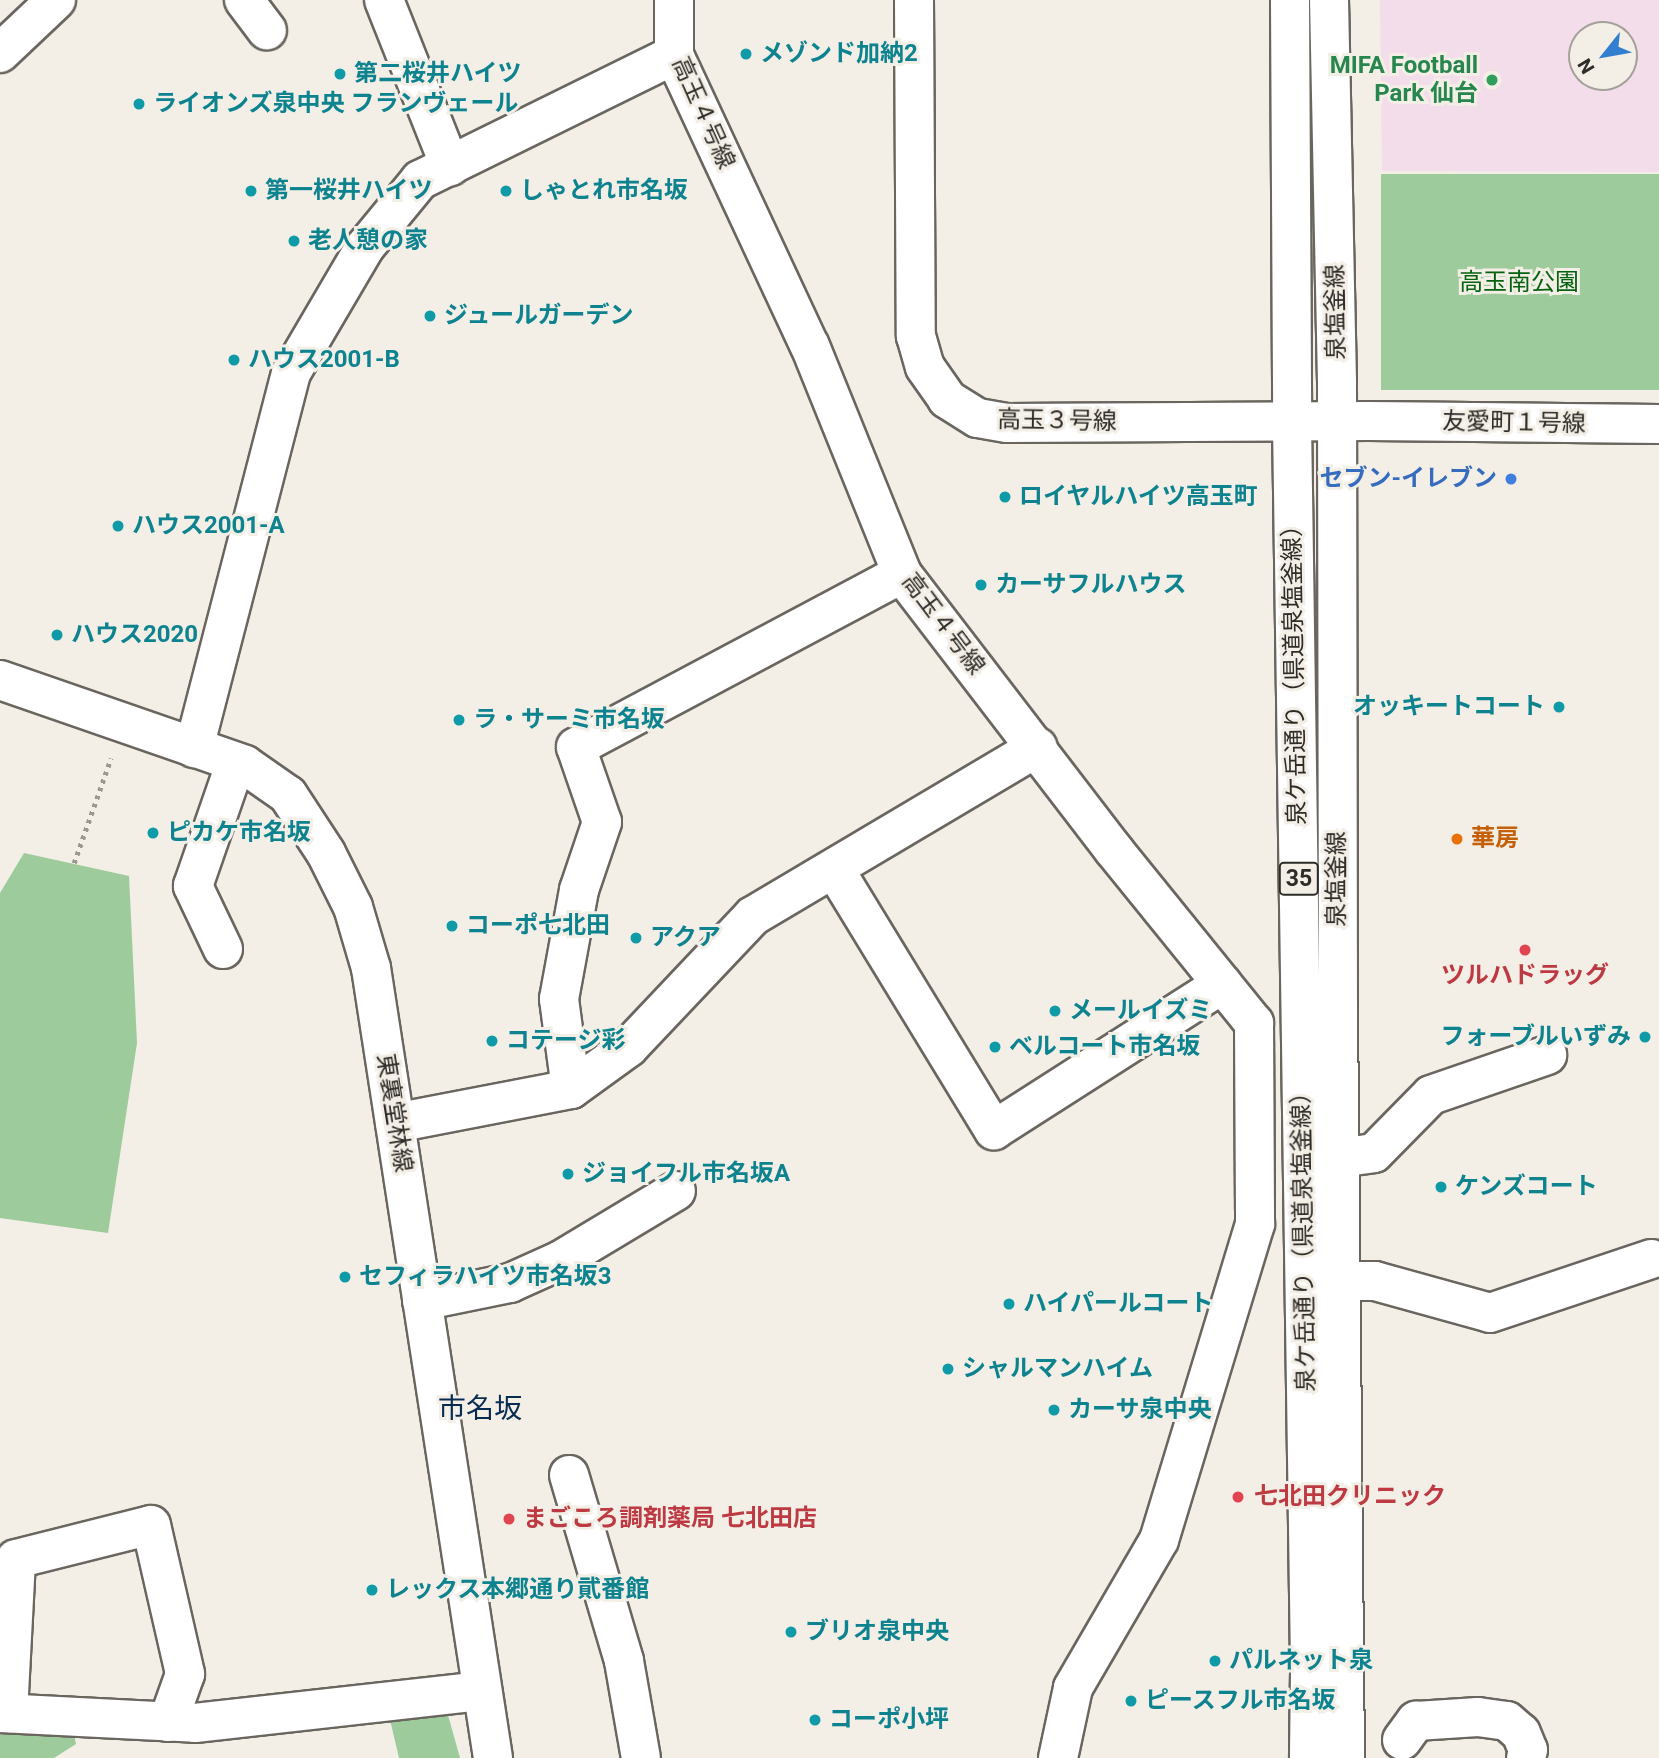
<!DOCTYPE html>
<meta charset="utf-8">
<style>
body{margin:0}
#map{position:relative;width:1659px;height:1758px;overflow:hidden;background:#f3eee6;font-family:Roboto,"Noto Sans JP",sans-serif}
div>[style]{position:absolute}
.commercial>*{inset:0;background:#f4ddea}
.green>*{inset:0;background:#9dcb9b;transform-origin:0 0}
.path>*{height:4.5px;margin-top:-2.25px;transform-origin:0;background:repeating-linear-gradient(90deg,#9b9791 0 3.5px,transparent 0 8.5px)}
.roads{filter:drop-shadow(2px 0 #6a665f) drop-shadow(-2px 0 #6a665f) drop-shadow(0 2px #6a665f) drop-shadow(0 -2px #6a665f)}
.minor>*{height:38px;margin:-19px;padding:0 19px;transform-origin:19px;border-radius:19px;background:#fff}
.major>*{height:38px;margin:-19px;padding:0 19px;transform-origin:19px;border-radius:19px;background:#fff}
.dots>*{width:19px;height:19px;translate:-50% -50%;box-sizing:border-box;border:4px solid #f3eee6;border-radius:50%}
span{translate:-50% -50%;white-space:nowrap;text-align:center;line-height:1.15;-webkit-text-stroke:6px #f3eee6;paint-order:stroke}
.shield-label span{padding:2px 5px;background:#f3eee6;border:2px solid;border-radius:5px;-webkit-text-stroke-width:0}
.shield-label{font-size:23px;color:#2d2c28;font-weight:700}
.culture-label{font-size:24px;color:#0d838f;font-weight:700}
.left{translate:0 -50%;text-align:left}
.right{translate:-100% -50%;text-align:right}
.leisure-label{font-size:24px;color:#27864d;font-weight:700}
.street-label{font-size:24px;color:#2d2c28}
.park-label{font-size:24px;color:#04630f}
.shop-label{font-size:24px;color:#366cbe;font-weight:700}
.food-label{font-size:24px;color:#c56008;font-weight:700}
.health-label{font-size:24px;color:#be3a42;font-weight:700}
.quarter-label{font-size:28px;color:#062c52}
.north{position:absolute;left:1568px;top:21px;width:70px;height:70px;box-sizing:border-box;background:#f3eee6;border:2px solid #a4a09a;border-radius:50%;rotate:239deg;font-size:19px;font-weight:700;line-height:28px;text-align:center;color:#2d2c28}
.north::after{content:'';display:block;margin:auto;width:24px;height:32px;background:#327fcf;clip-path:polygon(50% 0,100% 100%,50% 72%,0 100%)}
</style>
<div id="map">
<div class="commercial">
<i style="clip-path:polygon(evenodd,1380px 0,1659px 0,1659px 172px,1382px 171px,1380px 0,1582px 35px,1624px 35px,1624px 77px,1582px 77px,1582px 35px)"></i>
</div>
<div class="green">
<i style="left:1381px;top:174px;width:278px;height:216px"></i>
<i style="clip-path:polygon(24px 853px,129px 876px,137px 1043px,108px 1233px,0 1218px,0 893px)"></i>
<i style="clip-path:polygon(432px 1706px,448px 1715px,460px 1758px,399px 1758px,388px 1711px)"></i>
<i style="clip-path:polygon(72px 1722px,76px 1744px,54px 1758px,0 1758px,0 1723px)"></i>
</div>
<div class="path">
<i style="left:74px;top:863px;width:111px;rotate:-70.6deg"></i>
</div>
<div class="roads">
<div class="minor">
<i style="left:244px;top:0;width:38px;rotate:53deg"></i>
<i style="left:384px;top:0;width:179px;rotate:68.3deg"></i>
<i style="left:674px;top:0;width:55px;rotate:90deg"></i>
<i style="left:674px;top:55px;width:321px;rotate:65deg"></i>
<i style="left:810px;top:346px;width:246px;rotate:68deg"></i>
<i style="left:902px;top:574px;width:347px;rotate:52.5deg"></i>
<i style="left:1113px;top:849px;width:224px;rotate:51deg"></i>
<i style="left:1254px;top:1023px;width:201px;rotate:89.7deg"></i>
<i style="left:1255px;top:1224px;width:330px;rotate:106.9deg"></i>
<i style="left:1159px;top:1540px;width:171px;rotate:120.2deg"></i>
<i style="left:1073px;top:1688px;width:72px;rotate:102.1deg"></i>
<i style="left:914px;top:0;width:336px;rotate:89.7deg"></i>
<i style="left:916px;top:336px;width:32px;rotate:74deg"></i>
<i style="left:925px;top:367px;width:39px;rotate:55deg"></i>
<i style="left:947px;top:399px;width:36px;rotate:32deg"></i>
<i style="left:978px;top:418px;width:29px;rotate:10deg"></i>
<i style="left:1007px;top:423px;width:362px;rotate:-0.3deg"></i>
<i style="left:1369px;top:421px;width:290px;rotate:0.6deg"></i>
<i style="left:0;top:53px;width:77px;rotate:-43.4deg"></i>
<i style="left:0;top:680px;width:259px;rotate:19.1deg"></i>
<i style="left:245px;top:765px;width:52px;rotate:34.9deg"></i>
<i style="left:288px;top:795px;width:69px;rotate:56.8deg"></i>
<i style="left:326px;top:853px;width:60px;rotate:63.4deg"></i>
<i style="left:353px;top:907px;width:64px;rotate:73.6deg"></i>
<i style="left:371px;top:968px;width:799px;rotate:81.22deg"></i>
<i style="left:194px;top:748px;width:387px;rotate:-75.5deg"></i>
<i style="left:291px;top:373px;width:146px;rotate:-59.6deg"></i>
<i style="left:365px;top:247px;width:87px;rotate:-50.6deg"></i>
<i style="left:420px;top:180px;width:283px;rotate:-26.2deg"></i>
<i style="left:835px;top:870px;width:305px;rotate:58.6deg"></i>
<i style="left:994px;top:1130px;width:271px;rotate:-32.6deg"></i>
<i style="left:223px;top:949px;width:70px;rotate:-115.5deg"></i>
<i style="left:193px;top:886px;width:131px;rotate:-70.9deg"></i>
<i style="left:571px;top:1089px;width:91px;rotate:-97.6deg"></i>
<i style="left:559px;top:999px;width:111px;rotate:-79.6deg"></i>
<i style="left:579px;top:890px;width:72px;rotate:-71.3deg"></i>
<i style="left:602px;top:822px;width:79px;rotate:-109.1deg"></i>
<i style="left:576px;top:747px;width:369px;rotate:-28deg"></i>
<i style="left:395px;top:1123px;width:179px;rotate:-10.9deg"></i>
<i style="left:571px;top:1089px;width:72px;rotate:-35.9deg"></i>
<i style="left:629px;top:1047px;width:180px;rotate:-46.6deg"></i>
<i style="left:753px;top:916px;width:331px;rotate:-30.7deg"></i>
<i style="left:1339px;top:1158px;width:35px;rotate:-8deg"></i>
<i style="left:1374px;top:1153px;width:81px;rotate:-45.5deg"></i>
<i style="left:1431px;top:1095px;width:123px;rotate:-19deg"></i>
<i style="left:1341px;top:1281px;width:34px"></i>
<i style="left:1375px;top:1281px;width:119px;rotate:15.5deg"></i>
<i style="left:1490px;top:1313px;width:170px;rotate:-18.5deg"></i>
<i style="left:422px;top:1301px;width:90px;rotate:-11.6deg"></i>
<i style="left:510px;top:1283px;width:56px;rotate:-24.3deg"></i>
<i style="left:561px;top:1260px;width:134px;rotate:-31deg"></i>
<i style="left:569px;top:1475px;width:194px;rotate:73.5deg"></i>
<i style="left:624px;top:1661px;width:98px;rotate:80.1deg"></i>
<i style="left:0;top:1713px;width:195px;rotate:2.9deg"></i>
<i style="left:195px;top:1723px;width:289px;rotate:-6.4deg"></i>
<i style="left:8px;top:1713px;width:154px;rotate:-87deg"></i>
<i style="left:16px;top:1559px;width:139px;rotate:-14.1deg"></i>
<i style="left:151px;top:1525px;width:153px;rotate:77.1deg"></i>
<i style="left:185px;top:1674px;width:51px;rotate:109.5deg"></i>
<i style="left:1402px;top:1740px;width:24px;rotate:-54deg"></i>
<i style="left:1416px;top:1721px;width:62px;rotate:-3.7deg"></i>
<i style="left:1478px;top:1717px;width:29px;rotate:8deg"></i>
<i style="left:1507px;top:1721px;width:18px;rotate:41deg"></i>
<i style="left:1521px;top:1733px;width:18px;rotate:68deg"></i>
<i style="left:1528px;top:1750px;width:8px;rotate:104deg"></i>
</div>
<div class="major">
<i style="left:1290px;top:0;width:422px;rotate:89.7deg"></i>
<i style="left:1292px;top:422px;width:1250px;rotate:89.17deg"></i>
<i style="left:1310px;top:1672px;width:86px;rotate:90.7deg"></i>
<i style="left:1329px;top:0;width:381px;rotate:88.8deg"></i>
<i style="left:1337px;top:381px;width:626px;rotate:89.91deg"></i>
<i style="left:1338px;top:1007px;width:751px;rotate:89.47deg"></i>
</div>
</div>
<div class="dots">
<i style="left:746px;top:54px;background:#0f9aa8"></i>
<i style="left:340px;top:74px;background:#0f9aa8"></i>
<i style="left:1492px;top:80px;background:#2e9e5b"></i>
<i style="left:139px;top:104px;background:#0f9aa8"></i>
<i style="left:251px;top:191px;background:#0f9aa8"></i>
<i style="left:506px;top:191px;background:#0f9aa8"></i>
<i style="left:294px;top:241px;background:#0f9aa8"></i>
<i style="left:430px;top:316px;background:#0f9aa8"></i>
<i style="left:234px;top:360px;background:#0f9aa8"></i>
<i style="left:1511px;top:479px;background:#3f7fe0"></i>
<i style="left:1005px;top:497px;background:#0f9aa8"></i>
<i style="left:118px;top:526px;background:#0f9aa8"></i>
<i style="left:981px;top:585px;background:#0f9aa8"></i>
<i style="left:57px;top:635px;background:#0f9aa8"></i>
<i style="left:1559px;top:707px;background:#0f9aa8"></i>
<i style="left:459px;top:720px;background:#0f9aa8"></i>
<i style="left:153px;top:833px;background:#0f9aa8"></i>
<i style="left:1457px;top:839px;background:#e8710a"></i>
<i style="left:452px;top:926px;background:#0f9aa8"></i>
<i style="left:636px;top:938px;background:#0f9aa8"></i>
<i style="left:1525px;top:950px;background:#e0444e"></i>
<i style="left:1055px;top:1011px;background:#0f9aa8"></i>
<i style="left:1645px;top:1037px;background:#0f9aa8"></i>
<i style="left:492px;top:1041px;background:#0f9aa8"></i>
<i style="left:995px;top:1047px;background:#0f9aa8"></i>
<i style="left:568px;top:1174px;background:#0f9aa8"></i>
<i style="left:1441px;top:1187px;background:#0f9aa8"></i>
<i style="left:345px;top:1277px;background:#0f9aa8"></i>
<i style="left:1009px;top:1304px;background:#0f9aa8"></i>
<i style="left:948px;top:1369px;background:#0f9aa8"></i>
<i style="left:1054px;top:1410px;background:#0f9aa8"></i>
<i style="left:1238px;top:1497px;background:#e0444e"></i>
<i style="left:509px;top:1519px;background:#e0444e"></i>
<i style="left:372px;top:1590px;background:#0f9aa8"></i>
<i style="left:791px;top:1632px;background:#0f9aa8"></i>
<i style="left:1215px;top:1661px;background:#0f9aa8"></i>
<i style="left:1131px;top:1701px;background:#0f9aa8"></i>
<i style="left:815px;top:1720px;background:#0f9aa8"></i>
</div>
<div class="shield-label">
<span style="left:1299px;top:879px">35</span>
</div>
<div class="culture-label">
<span class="left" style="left:760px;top:54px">メゾンド加納2</span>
<span class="left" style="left:354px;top:74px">第二桜井ハイツ</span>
<span class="left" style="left:153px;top:104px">ライオンズ泉中央 フランヴェール</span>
<span class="left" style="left:265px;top:191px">第一桜井ハイツ</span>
<span class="left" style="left:520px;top:191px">しゃとれ市名坂</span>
<span class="left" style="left:308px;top:241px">老人憩の家</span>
<span class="left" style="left:444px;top:316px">ジュールガーデン</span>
<span class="left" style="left:248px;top:360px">ハウス2001-B</span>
<span class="left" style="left:1019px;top:497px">ロイヤルハイツ高玉町</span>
<span class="left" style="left:132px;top:526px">ハウス2001-A</span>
<span class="left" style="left:995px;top:585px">カーサフルハウス</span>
<span class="left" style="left:71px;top:635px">ハウス2020</span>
<span class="right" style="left:1545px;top:707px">オッキートコート</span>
<span class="left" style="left:473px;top:720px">ラ・サーミ市名坂</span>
<span class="left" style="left:167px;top:833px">ピカケ市名坂</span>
<span class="left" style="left:466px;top:926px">コーポ七北田</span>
<span class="left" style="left:650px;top:938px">アクア</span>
<span class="left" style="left:1069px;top:1011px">メールイズミ</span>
<span class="right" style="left:1631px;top:1037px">フォーブルいずみ</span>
<span class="left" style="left:506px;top:1041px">コテージ彩</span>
<span class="left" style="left:1009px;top:1047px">ベルコート市名坂</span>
<span class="left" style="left:582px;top:1174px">ジョイフル市名坂A</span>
<span class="left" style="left:1455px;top:1187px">ケンズコート</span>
<span class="left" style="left:359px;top:1277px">セフィラハイツ市名坂3</span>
<span class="left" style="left:1023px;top:1304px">ハイパールコート</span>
<span class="left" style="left:962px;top:1369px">シャルマンハイム</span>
<span class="left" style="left:1068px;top:1410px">カーサ泉中央</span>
<span class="left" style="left:386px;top:1590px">レックス本郷通り貮番館</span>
<span class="left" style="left:805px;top:1632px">ブリオ泉中央</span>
<span class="left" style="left:1229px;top:1661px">パルネット泉</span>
<span class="left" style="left:1145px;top:1701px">ピースフル市名坂</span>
<span class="left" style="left:829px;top:1720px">コーポ小坪</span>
</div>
<div class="leisure-label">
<span class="right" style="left:1478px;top:80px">MIFA Football<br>Park 仙台</span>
</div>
<div class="street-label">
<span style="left:703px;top:113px;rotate:66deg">高玉４号線</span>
<span style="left:1336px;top:312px;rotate:-91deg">泉塩釜線</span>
<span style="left:1057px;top:421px;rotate:1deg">高玉３号線</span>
<span style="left:1514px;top:423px;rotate:1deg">友愛町１号線</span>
<span style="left:943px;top:624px;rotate:53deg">高玉４号線</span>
<span style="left:1295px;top:669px;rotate:-91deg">泉ケ岳通り（県道泉塩釜線）</span>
<span style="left:1337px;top:879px;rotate:-90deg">泉塩釜線</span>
<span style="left:394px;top:1113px;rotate:81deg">東裏堂林線</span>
<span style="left:1304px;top:1236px;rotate:-91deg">泉ケ岳通り（県道泉塩釜線）</span>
</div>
<div class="park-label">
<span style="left:1519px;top:283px">高玉南公園</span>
</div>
<div class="shop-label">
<span class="right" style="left:1497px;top:479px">セブン-イレブン</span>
</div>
<div class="food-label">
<span class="left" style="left:1471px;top:839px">華房</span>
</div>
<div class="health-label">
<span style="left:1525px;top:976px">ツルハドラッグ</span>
<span class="left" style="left:1254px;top:1497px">七北田クリニック</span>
<span class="left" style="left:523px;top:1519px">まごころ調剤薬局 七北田店</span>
</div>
<div class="quarter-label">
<span style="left:480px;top:1409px">市名坂</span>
</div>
<div class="north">N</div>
</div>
